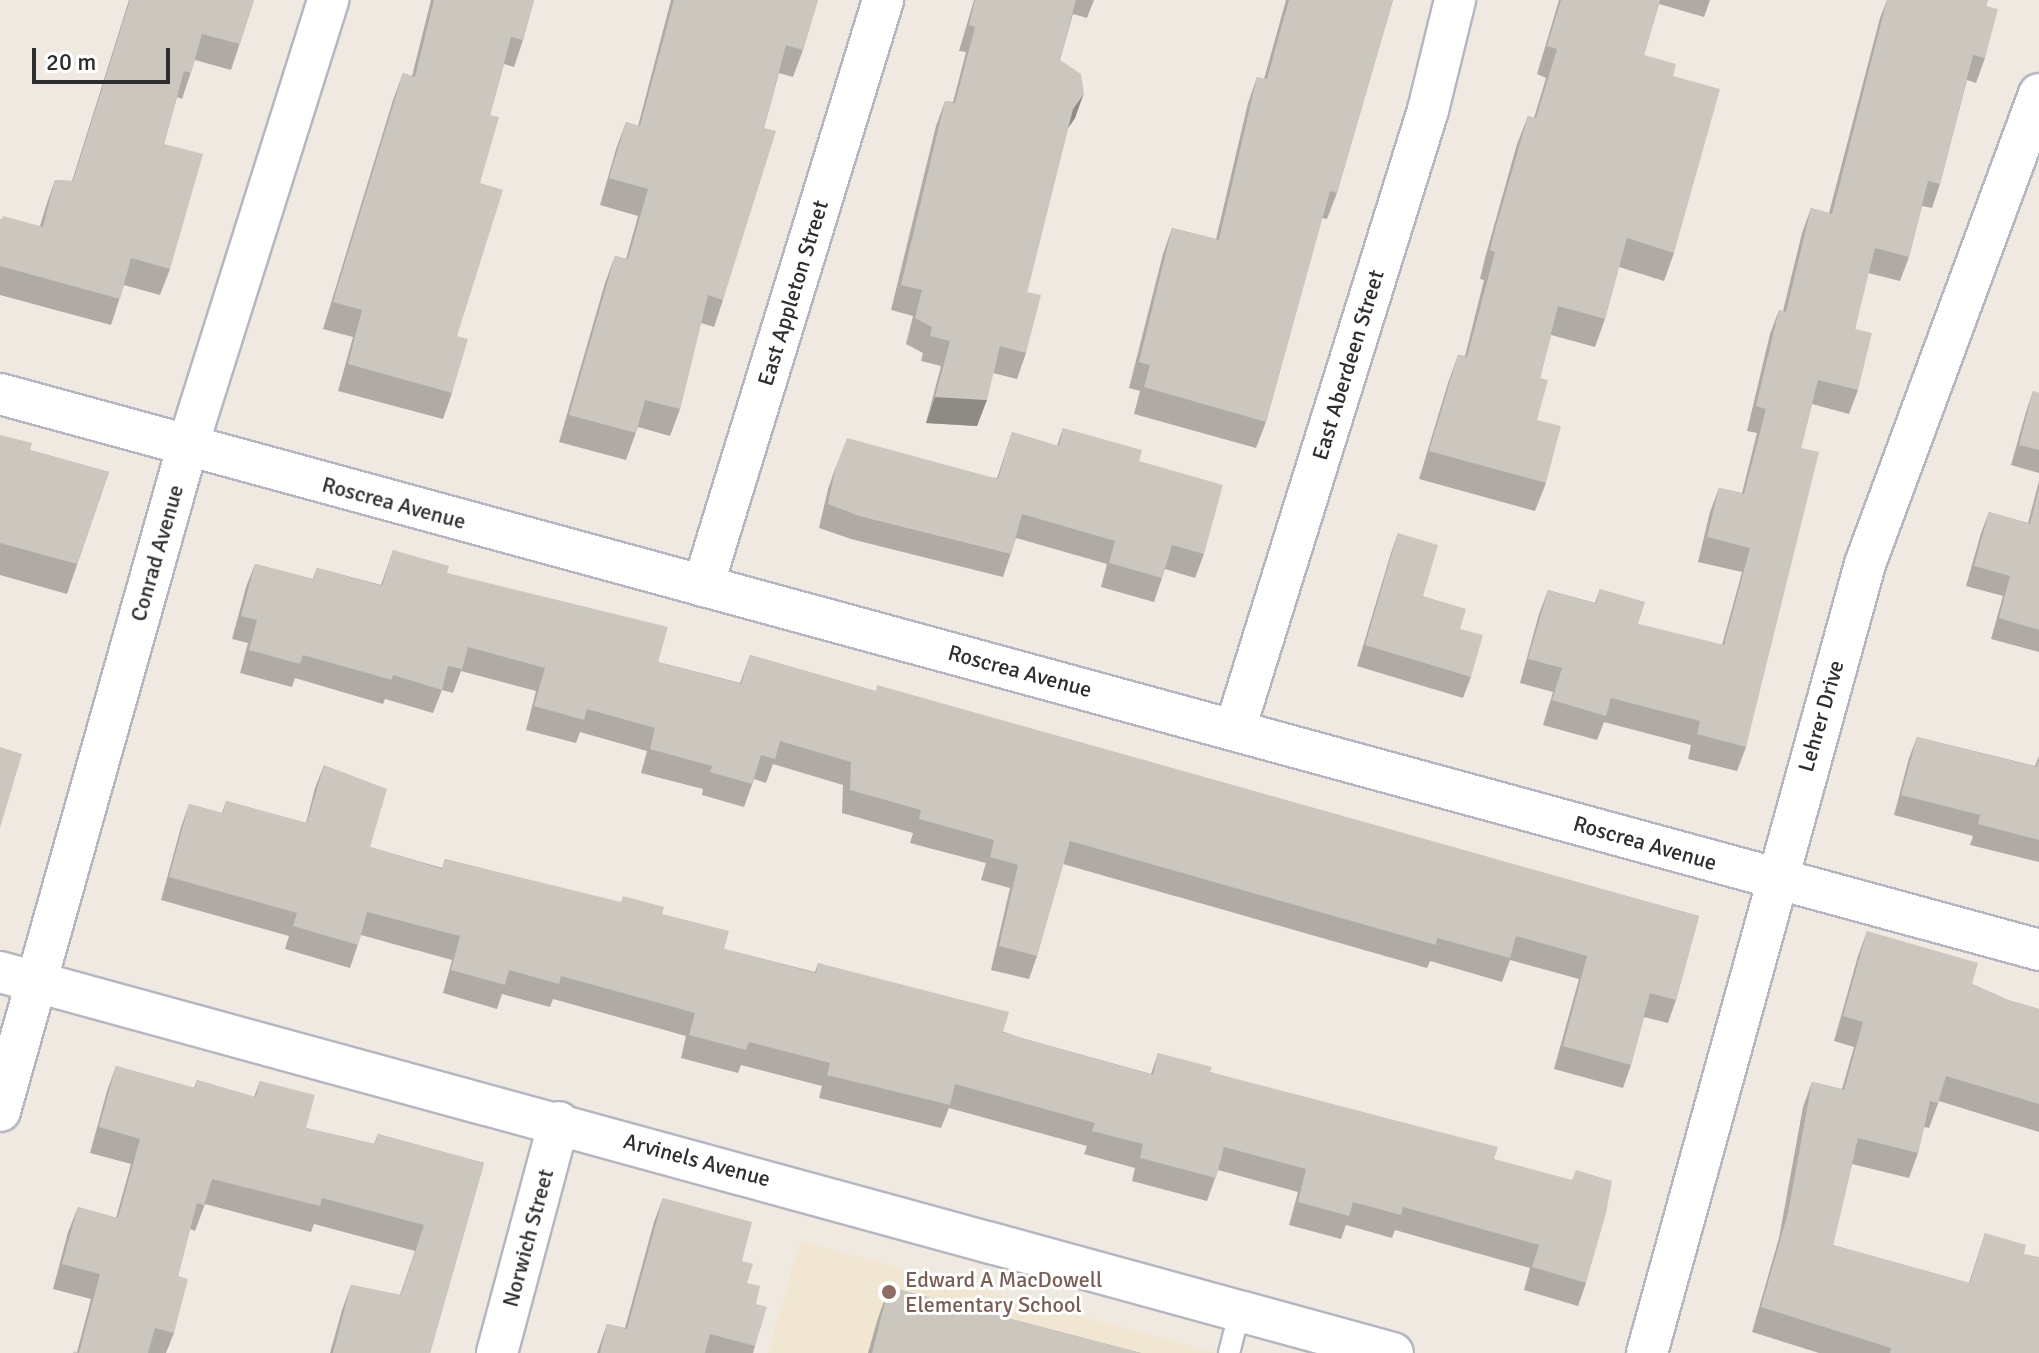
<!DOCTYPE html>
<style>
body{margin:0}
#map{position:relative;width:2039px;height:1353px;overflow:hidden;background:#efe9e1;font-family:Signika,sans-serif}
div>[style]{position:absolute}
.education>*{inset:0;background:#f0e6d1}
.roads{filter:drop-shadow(2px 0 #b4b7c1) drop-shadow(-2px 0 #b4b7c1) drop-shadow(0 2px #b4b7c1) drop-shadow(0 -2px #b4b7c1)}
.lane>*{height:20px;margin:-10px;padding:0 10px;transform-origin:10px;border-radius:10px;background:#fff}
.street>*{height:40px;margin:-20px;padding:0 20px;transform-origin:20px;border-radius:20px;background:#fff}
.wall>*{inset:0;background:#afaba4}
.shaded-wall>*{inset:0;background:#8e8b86}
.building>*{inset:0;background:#cbc7bf}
.dots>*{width:22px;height:22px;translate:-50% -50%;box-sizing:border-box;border:4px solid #fff;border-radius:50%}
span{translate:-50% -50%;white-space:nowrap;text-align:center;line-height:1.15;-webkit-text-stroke:6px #fff;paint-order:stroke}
.street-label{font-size:22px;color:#2e2e2e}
.education-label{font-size:22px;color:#785e54}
.left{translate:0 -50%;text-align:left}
.scale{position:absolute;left:32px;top:48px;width:138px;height:36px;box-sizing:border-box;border:4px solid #2e2e2e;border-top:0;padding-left:10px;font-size:24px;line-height:28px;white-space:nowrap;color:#2e2e2e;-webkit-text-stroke:6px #fff;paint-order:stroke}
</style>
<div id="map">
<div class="education">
<i style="clip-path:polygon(800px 1241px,1184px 1344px,1216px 1353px,768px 1353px)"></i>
</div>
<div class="roads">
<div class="lane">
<i style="left:1229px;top:1353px;width:44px;rotate:-75.7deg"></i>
</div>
<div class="street">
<i style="left:0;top:394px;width:2113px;rotate:15.25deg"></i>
<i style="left:703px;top:586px;width:613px;rotate:-72.92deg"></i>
<i style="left:1235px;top:729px;width:648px;rotate:-72.68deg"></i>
<i style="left:1428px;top:110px;width:113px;rotate:-76.2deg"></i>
<i style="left:0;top:972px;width:1444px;rotate:15.3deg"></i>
<i style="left:0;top:1111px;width:689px;rotate:-74.25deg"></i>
<i style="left:187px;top:448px;width:470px;rotate:-72.5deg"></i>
<i style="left:497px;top:1353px;width:239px;rotate:-75deg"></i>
<i style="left:1647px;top:1353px;width:819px;rotate:-74.55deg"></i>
<i style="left:1865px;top:564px;width:501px;rotate:-69.68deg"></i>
</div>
</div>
<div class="wall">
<i style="clip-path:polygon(129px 0,254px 0,231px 70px,195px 60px,182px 99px,177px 97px,164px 144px,170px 269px,160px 295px,124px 285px,111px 325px,0 295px,0 219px,40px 226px,46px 206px,55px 180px,72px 181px)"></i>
<i style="clip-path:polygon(431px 0,534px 0,523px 40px,514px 67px,504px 64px,490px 115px,457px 336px,452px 393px,443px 419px,338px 391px,353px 337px,323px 329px,393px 100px,403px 73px,412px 76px)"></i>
<i style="clip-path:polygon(671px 0,818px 0,803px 50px,793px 77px,779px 73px,764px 128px,723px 300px,714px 327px,701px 323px,680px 409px,670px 436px,638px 427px,626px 460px,559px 442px,605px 283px,615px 256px,626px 259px,638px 216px,600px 205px,616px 149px,626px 122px,638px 126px)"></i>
<i style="clip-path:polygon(974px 0,1094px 0,1087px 18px,1073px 14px,1060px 60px,1075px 118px,1068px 128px,1027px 292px,1026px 353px,1017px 379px,993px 373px,977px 426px,926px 423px,941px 366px,921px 361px,923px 353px,906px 344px,913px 316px,891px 310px,936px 126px,945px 101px,953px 102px,966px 52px,959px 51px)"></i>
<i style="clip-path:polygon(1286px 0,1393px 0,1337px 193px,1327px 219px,1322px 218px,1266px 422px,1256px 448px,1134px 414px,1140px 391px,1129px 388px,1163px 254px,1172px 228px,1216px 239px,1248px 103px,1257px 77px,1264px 79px)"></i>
<i style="clip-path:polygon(1559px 0,1710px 0,1704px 17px,1659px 4px,1644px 55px,1673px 76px,1674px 253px,1664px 281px,1619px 267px,1605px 319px,1595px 347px,1551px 335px,1540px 378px,1537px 420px,1546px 483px,1535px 511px,1419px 479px,1448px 383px,1458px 355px,1465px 356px,1484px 280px,1480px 279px,1485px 258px,1517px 144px,1528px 116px,1534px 118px,1546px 78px,1537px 74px)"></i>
<i style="clip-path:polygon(1887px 0,1988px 0,1986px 6px,1985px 58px,1976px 83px,1967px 80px,1940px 184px,1932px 208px,1922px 206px,1909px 257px,1900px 281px,1868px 273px,1855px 329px,1858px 390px,1849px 414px,1812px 404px,1801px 448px,1746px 747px,1737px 771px,1688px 759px,1691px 745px,1604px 722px,1597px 740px,1543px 725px,1553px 692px,1520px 683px,1539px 614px,1548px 590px,1595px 603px,1600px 589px,1638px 624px,1722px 645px,1742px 572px,1698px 562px,1710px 512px,1719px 488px,1742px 493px,1757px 433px,1747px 431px,1770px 334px,1779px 310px,1783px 311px,1802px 233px,1811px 208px,1829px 213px,1880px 18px)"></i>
<i style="clip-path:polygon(2033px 391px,2039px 393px,2039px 473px,2011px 465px,2026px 412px)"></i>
<i style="clip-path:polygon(1063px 428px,1139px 461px,1204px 554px,1195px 578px,1165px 569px,1154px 602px,1101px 587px,1107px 564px,1016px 538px,1003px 577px,851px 539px,819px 528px,828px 489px,836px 466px,997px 478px,1012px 432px,1057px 446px)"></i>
<i style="clip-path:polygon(0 435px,30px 450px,109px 472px,67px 594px,0 575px)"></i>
<i style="clip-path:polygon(2039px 481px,2039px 652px,1991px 639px,2003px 596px,1966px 586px,1981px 533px,1989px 512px,2028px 523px)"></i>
<i style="clip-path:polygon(1398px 533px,1423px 596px,1460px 629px,1471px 677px,1463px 698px,1357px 666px,1391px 553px)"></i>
<i style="clip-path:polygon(393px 550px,658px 662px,740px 683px,750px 655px,875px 691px,1699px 916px,1676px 1000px,1668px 1023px,1644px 1017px,1631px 1065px,1623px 1088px,1554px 1069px,1579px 979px,1510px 960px,1502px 982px,1430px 961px,1427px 968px,1063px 864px,1037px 956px,1029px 979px,991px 970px,1010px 888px,981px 880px,986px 863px,910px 843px,913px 833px,842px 813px,843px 785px,773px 764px,766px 783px,754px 779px,744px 807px,702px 795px,703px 789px,641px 773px,647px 751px,580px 732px,576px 743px,526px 730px,536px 691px,461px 671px,453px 693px,442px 690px,433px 713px,385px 699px,383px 704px,295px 678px,292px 687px,240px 673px,248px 643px,232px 639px,246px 587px,255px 564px,313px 579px,317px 568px,381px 585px)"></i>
<i style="clip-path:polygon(1917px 737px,2035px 766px,2039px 756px,2039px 862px,1970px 845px,1973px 836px,1894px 815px,1909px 758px)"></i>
<i style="clip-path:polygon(324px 765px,370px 847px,442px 868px,445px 859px,662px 914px,724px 949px,815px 972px,818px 963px,1018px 1037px,1151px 1074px,1158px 1053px,1210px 1072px,1494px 1159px,1586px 1283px,1578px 1306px,1524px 1290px,1530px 1268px,1395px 1230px,1392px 1238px,1346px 1225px,1341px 1239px,1289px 1225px,1298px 1192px,1218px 1170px,1207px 1201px,1132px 1181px,1135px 1168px,1084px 1154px,1087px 1146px,949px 1108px,941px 1128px,819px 1098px,822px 1086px,741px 1065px,738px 1073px,681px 1058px,686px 1036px,553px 999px,550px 1007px,502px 994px,497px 1009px,443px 993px,452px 960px,361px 935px,350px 968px,285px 949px,289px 936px,161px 900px,181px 827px,189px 804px,222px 813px,226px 801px,306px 823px,315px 788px)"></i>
<i style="clip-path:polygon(1867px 931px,1972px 984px,2008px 1000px,2039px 1009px,2039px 1132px,1939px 1101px,1929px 1128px,1924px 1127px,1918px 1153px,1909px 1178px,1852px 1164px,1833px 1245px,1969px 1283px,1985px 1233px,2024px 1254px,2039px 1353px,1819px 1353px,1752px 1332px,1779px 1238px,1803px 1107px,1812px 1082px,1842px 1089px,1854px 1047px,1834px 1041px,1858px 956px)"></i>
<i style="clip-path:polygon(116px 1066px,194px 1088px,197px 1080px,254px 1097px,260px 1081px,306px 1128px,374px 1144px,378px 1134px,484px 1163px,430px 1353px,330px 1353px,342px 1310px,351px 1285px,400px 1295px,415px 1251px,314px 1224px,311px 1232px,205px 1204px,195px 1231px,190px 1229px,178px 1276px,174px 1333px,166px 1353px,73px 1353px,77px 1352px,91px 1299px,53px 1289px,68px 1232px,78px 1207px,116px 1218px,131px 1164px,90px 1153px,107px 1091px)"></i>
<i style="clip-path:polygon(663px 1198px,742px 1261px,747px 1283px,756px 1304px,755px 1346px,753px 1353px,597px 1353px,607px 1324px,625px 1328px,654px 1222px)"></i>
<i style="clip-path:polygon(889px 1287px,1141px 1353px,868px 1353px,877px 1321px)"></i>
</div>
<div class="shaded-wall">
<i style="clip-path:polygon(1084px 93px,1075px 118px,1064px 134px,1073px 109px)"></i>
<i style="clip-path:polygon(935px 397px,987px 400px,977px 426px,926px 423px)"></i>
</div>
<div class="building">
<i style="clip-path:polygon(130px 0,254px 0,240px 44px,202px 34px,191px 73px,184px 71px,164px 144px,203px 154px,170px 269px,131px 258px,120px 299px,0 266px,0 219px,2px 220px,3px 216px,43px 227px,55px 180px,73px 181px)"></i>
<i style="clip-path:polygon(434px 0,534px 0,523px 40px,511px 37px,490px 115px,499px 117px,480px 183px,503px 190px,457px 336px,468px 339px,452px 393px,348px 364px,362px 310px,333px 302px,403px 73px,415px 77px)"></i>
<i style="clip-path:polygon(674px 0,818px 0,803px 50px,786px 45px,764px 128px,776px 131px,723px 300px,708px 295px,680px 409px,645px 400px,636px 433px,569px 415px,615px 256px,628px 259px,648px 189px,609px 178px,626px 122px,640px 126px)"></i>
<i style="clip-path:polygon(975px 0,1076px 0,1060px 60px,1081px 74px,1084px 93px,1073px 109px,1027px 292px,1041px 295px,1026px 353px,1000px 346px,987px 400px,935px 397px,950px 341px,930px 336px,932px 327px,915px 318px,922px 290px,901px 285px,945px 101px,955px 103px,975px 27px,969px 25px)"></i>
<i style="clip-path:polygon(1289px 0,1393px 0,1337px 193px,1330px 191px,1266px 422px,1144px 387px,1150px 365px,1139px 362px,1172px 228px,1219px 240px,1257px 77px,1267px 79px)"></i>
<i style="clip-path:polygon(1561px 0,1660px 0,1644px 55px,1676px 64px,1673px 76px,1720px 89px,1674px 253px,1627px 238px,1605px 319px,1558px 306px,1540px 378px,1548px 380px,1537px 420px,1561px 426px,1546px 483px,1429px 451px,1458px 355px,1467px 357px,1495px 252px,1490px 250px,1495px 230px,1528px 116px,1536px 118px,1557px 49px,1547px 46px)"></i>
<i style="clip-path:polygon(1887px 0,1988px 0,1986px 6px,1998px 9px,1985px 58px,1973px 55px,1940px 184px,1928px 181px,1909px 257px,1875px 248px,1855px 329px,1872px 333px,1858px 390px,1818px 380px,1801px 448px,1819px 452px,1746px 747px,1697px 734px,1700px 721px,1611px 698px,1606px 716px,1552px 700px,1562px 668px,1528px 659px,1548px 590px,1596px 604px,1600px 589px,1645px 602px,1638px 624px,1724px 645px,1750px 548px,1707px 537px,1719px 488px,1744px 494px,1766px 409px,1756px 406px,1779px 310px,1786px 312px,1811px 208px,1832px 214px)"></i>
<i style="clip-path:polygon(2033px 391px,2039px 393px,2039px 450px,2019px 445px)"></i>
<i style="clip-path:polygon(1063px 428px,1142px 450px,1139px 461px,1223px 485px,1204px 554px,1172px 545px,1162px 578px,1109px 563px,1115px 541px,1022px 514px,1011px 554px,859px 516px,828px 504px,836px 466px,847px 438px,998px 479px,1012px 432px,1059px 446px)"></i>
<i style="clip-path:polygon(0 435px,32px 443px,30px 450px,109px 472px,77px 564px,0 543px)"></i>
<i style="clip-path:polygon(2039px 488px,2039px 630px,1999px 618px,2010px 576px,1974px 566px,1989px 512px,2030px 524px)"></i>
<i style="clip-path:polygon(1398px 533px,1438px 545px,1423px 596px,1466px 609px,1460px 629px,1483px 635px,1471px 677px,1365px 645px)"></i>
<i style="clip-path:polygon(393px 550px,449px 566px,447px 573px,668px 627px,658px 662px,741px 684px,750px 655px,876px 691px,877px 685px,1699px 916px,1676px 1000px,1650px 993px,1631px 1065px,1563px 1046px,1587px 956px,1516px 936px,1510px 958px,1437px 938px,1436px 945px,1070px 841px,1037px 956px,999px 946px,1018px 865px,990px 857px,994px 840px,919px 819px,921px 810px,850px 790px,851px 762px,780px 741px,775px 759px,761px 755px,752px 784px,710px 772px,712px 766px,650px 749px,655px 728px,587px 709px,584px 720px,534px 706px,545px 668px,468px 647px,462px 669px,448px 666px,442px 690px,393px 675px,392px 680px,303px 655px,300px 664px,249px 650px,257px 620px,241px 616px,255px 564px,314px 579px,317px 568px,382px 586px)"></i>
<i style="clip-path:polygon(1917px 737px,2037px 767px,2039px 759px,2039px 840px,1978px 824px,1980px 815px,1901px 795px)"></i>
<i style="clip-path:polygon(0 747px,22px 754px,0 828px)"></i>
<i style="clip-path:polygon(324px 765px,387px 789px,370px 847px,442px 869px,445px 859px,621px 902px,623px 896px,664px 907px,662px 914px,729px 931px,724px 949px,816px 973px,818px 963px,1009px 1012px,1003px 1032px,1018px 1037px,1153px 1075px,1158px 1053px,1212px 1067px,1210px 1072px,1498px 1147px,1494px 1159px,1572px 1180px,1576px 1170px,1612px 1181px,1606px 1213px,1586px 1283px,1532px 1267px,1539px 1245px,1403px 1207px,1401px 1215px,1353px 1202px,1349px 1216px,1298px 1202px,1306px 1169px,1224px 1147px,1216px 1178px,1140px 1158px,1143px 1144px,1092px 1131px,1095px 1123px,955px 1084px,950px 1105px,827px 1075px,830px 1063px,749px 1042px,746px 1050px,689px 1035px,695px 1013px,561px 976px,559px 984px,509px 970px,505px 985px,451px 970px,460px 936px,367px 912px,358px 945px,293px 926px,297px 913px,169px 877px,189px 804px,223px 813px,226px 801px,307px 823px)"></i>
<i style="clip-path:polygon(1867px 931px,1978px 963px,1972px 984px,2008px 1000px,2039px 1009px,2039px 1104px,1946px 1076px,1938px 1103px,1930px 1101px,1918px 1153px,1858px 1138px,1833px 1245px,1970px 1283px,1985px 1233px,2026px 1245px,2024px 1254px,2039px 1257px,2039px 1353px,1890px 1353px,1891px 1348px,1761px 1307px,1788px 1213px,1812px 1082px,1844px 1090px,1863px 1022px,1843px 1016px)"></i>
<i style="clip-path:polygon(116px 1066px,195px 1088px,197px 1080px,256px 1097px,260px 1081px,315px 1095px,306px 1128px,375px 1144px,378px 1134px,484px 1163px,430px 1353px,333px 1353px,351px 1285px,401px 1295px,424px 1225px,322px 1198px,320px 1206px,212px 1179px,204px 1205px,197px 1203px,178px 1276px,188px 1279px,174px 1333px,155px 1328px,148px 1353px,73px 1353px,74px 1351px,79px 1353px,100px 1274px,62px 1264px,78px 1207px,118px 1218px,140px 1139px,99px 1127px)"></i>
<i style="clip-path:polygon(663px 1198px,752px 1222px,742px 1261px,753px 1264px,747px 1283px,760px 1286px,756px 1304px,767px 1307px,755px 1346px,710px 1334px,705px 1353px,600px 1353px,607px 1324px,627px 1329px)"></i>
<i style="clip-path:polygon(889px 1287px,1141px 1353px,872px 1353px)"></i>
</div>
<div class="dots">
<i style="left:889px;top:1292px;background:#8d6e63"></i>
</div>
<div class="street-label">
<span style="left:793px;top:293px;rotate:-73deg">East Appleton Street</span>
<span style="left:1348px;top:365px;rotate:-73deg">East Aberdeen Street</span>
<span style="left:394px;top:503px;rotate:15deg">Roscrea Avenue</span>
<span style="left:157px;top:553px;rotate:-74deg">Conrad Avenue</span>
<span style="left:1020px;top:671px;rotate:15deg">Roscrea Avenue</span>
<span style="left:1821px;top:716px;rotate:-74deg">Lehrer Drive</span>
<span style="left:1645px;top:843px;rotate:16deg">Roscrea Avenue</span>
<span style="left:697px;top:1160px;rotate:15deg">Arvinels Avenue</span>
<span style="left:528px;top:1238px;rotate:-75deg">Norwich Street</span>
</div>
<div class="education-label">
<span class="left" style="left:905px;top:1292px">Edward A MacDowell<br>Elementary School</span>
</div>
<div class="scale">20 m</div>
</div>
